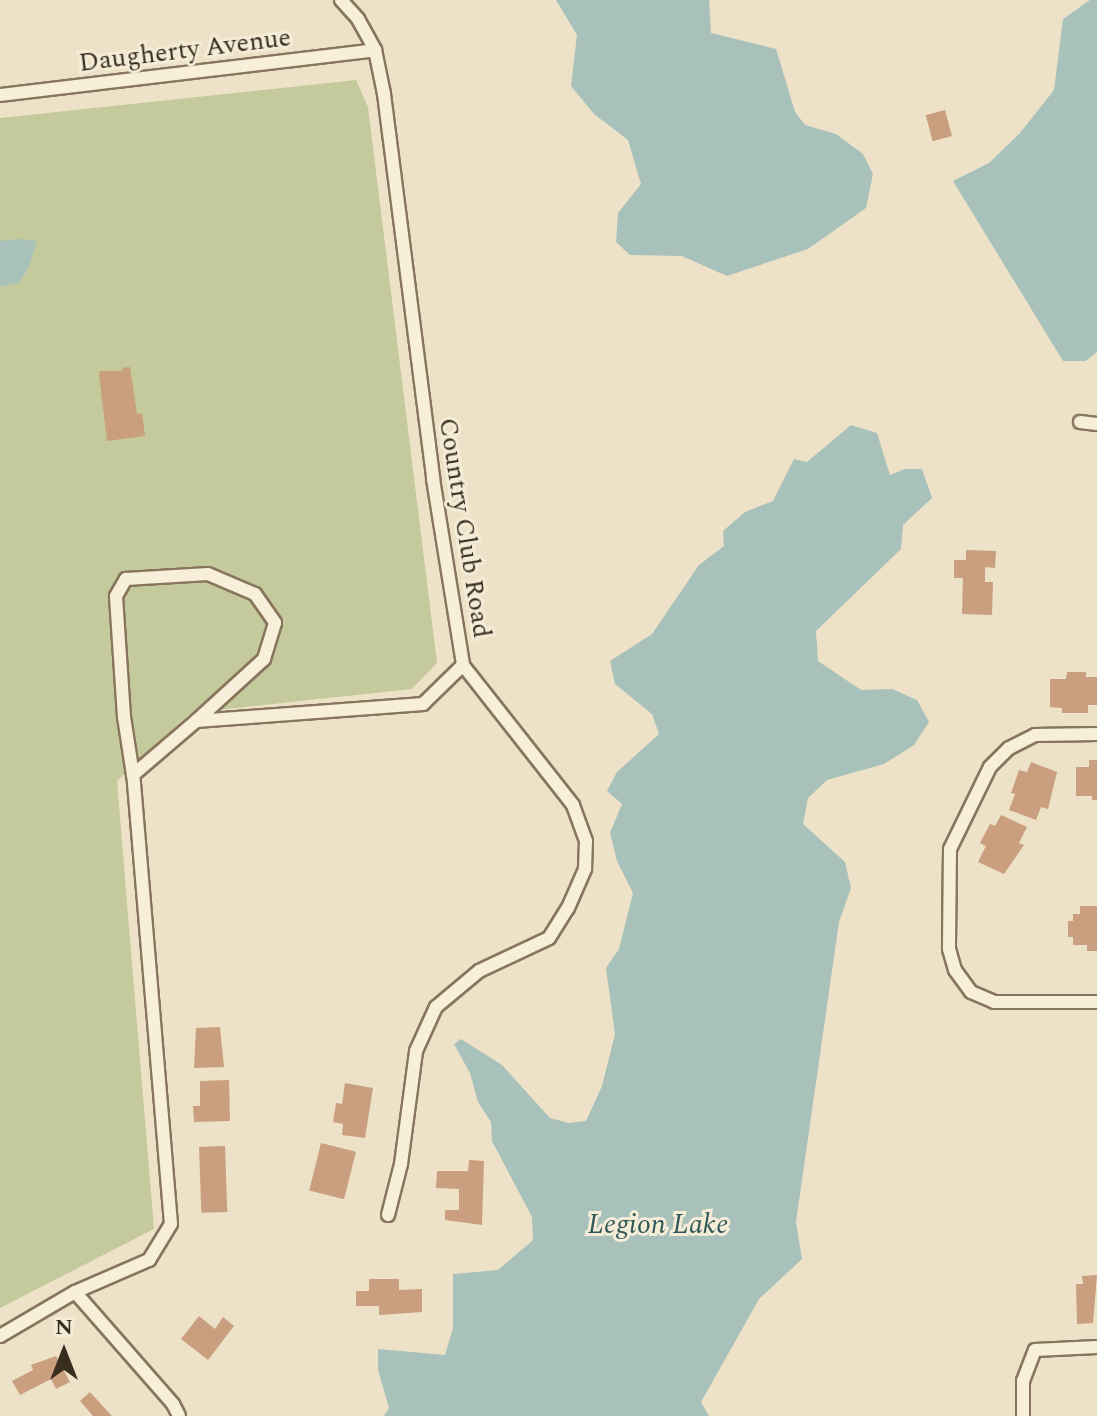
<!DOCTYPE html>
<style>
body{margin:0}
#map{position:relative;width:1097px;height:1416px;overflow:hidden;background:#ede2c7;font-family:Spectral,serif}
div>[style]{position:absolute}
.green>*{inset:0;background:#c4ca9b}
.water>*{inset:0;background:#a8c1ba}
.building>*{inset:0;background:#c99f7f;transform-origin:0 0}
.roads{filter:drop-shadow(2px 0 #88755d) drop-shadow(-2px 0 #88755d) drop-shadow(0 2px #88755d) drop-shadow(0 -2px #88755d)}
.minor>*{height:12px;margin:-6px;padding:0 6px;transform-origin:6px;border-radius:6px;background:#f8efda}
span{translate:-50% -50%;white-space:nowrap;text-align:center;line-height:1.15;-webkit-text-stroke:6px #f4ecd6;paint-order:stroke}
.street-label{font-size:26px;color:#392d20}
.water-label{font-size:28px;color:#305856;font-style:italic}
.north{position:absolute;left:24px;top:1312px;width:80px;height:80px;-webkit-text-stroke:6px #f4ecd6;paint-order:stroke;rotate:0deg;font-size:22px;font-weight:700;line-height:32px;text-align:center;color:#392d20}
.north::after{content:'';display:block;margin:auto;width:28px;height:36px;background:#392d20;clip-path:polygon(50% 0,100% 100%,50% 72%,0 100%)}
</style>
<div id="map">
<div class="green">
<i style="clip-path:polygon(356px 80px,368px 107px,437px 663px,412px 689px,190px 713px,117px 781px,154px 1229px,0 1308px,0 118px)"></i>
</div>
<div class="water">
<i style="clip-path:polygon(556px 0,709px 0,711px 33px,776px 49px,795px 112px,805px 125px,836px 134px,863px 154px,873px 174px,866px 208px,808px 249px,727px 276px,682px 256px,630px 255px,616px 242px,618px 213px,641px 184px,628px 140px,594px 114px,571px 86px,577px 35px)"></i>
<i style="clip-path:polygon(1090px 0,1097px 0,1097px 352px,1086px 361px,1063px 361px,953px 181px,989px 163px,1020px 133px,1054px 90px,1063px 19px)"></i>
<i style="clip-path:polygon(17px 239px,37px 241px,28px 269px,19px 283px,0 287px,0 241px)"></i>
<i style="clip-path:polygon(851px 425px,877px 433px,890px 475px,905px 469px,922px 469px,932px 498px,903px 525px,901px 549px,816px 631px,818px 661px,861px 690px,892px 689px,917px 700px,929px 722px,914px 745px,884px 764px,827px 780px,808px 798px,803px 824px,845px 862px,851px 888px,839px 922px,796px 1222px,802px 1259px,759px 1299px,701px 1402px,709px 1416px,384px 1416px,389px 1408px,378px 1370px,378px 1349px,445px 1355px,453px 1328px,453px 1274px,498px 1270px,533px 1240px,532px 1217px,492px 1141px,491px 1122px,478px 1102px,470px 1073px,454px 1044px,461px 1039px,502px 1065px,550px 1118px,569px 1123px,586px 1121px,602px 1086px,615px 1034px,606px 968px,619px 949px,633px 893px,617px 861px,610px 833px,622px 804px,607px 791px,617px 772px,659px 734px,652px 714px,615px 684px,610px 661px,652px 634px,699px 565px,724px 546px,723px 531px,745px 512px,773px 501px,794px 459px,807px 462px)"></i>
</div>
<div class="building">
<i style="left:945px;top:110px;width:27px;height:20px;rotate:75deg"></i>
<i style="clip-path:polygon(130px 367px,137px 414px,142px 413px,145px 436px,107px 441px,99px 375px,100px 371px,123px 371px,122px 368px)"></i>
<i style="clip-path:polygon(966px 550px,996px 551px,995px 568px,985px 567px,985px 582px,993px 582px,992px 615px,962px 614px,963px 578px,954px 578px,954px 560px,966px 560px)"></i>
<i style="clip-path:polygon(1067px 672px,1086px 672px,1086px 677px,1097px 677px,1097px 705px,1088px 705px,1088px 713px,1062px 713px,1062px 708px,1050px 707px,1050px 679px,1066px 679px)"></i>
<i style="clip-path:polygon(1089px 760px,1097px 760px,1097px 800px,1092px 800px,1092px 796px,1076px 796px,1076px 767px,1089px 767px)"></i>
<i style="clip-path:polygon(1031px 762px,1057px 772px,1048px 809px,1041px 807px,1036px 820px,1009px 810px,1015px 794px,1011px 793px,1019px 770px,1027px 772px)"></i>
<i style="clip-path:polygon(1001px 815px,1027px 827px,1019px 843px,1024px 845px,1004px 874px,978px 862px,986px 846px,980px 843px,990px 824px,995px 826px)"></i>
<i style="clip-path:polygon(1080px 906px,1097px 906px,1097px 951px,1087px 951px,1087px 945px,1073px 945px,1073px 937px,1068px 937px,1068px 921px,1073px 921px,1073px 914px,1080px 914px)"></i>
<i style="clip-path:polygon(220px 1027px,224px 1067px,194px 1068px,196px 1028px)"></i>
<i style="clip-path:polygon(229px 1080px,230px 1121px,194px 1122px,193px 1106px,200px 1106px,200px 1081px)"></i>
<i style="clip-path:polygon(345px 1083px,373px 1088px,365px 1138px,342px 1135px,343px 1124px,333px 1122px,336px 1103px,342px 1104px)"></i>
<i style="left:321px;top:1143px;width:36px;height:49px;rotate:14deg"></i>
<i style="left:225px;top:1146px;width:66px;height:26px;rotate:88deg"></i>
<i style="clip-path:polygon(469px 1160px,484px 1161px,482px 1225px,445px 1220px,445px 1210px,459px 1210px,459px 1189px,436px 1188px,437px 1171px,468px 1171px)"></i>
<i style="clip-path:polygon(1097px 1275px,1093px 1323px,1077px 1324px,1076px 1284px,1083px 1284px,1082px 1276px)"></i>
<i style="clip-path:polygon(369px 1279px,399px 1279px,399px 1290px,422px 1289px,422px 1312px,379px 1315px,379px 1306px,356px 1306px,356px 1291px,369px 1291px)"></i>
<i style="clip-path:polygon(199px 1316px,215px 1329px,223px 1317px,234px 1326px,208px 1360px,181px 1339px)"></i>
<i style="clip-path:polygon(56px 1356px,70px 1382px,56px 1389px,51px 1379px,20px 1395px,12px 1381px,33px 1370px,31px 1365px)"></i>
<i style="clip-path:polygon(90px 1392px,112px 1416px,93px 1416px,80px 1401px)"></i>
</div>
<div class="roads">
<div class="minor">
<i style="left:341px;top:0;width:25px;rotate:48deg"></i>
<i style="left:358px;top:19px;width:35px;rotate:61deg"></i>
<i style="left:375px;top:50px;width:45px;rotate:78.4deg"></i>
<i style="left:384px;top:94px;width:388px;rotate:82.7deg"></i>
<i style="left:433px;top:479px;width:188px;rotate:80.8deg"></i>
<i style="left:0;top:95px;width:378px;rotate:-6.8deg"></i>
<i style="left:1080px;top:422px;width:17px;rotate:7deg"></i>
<i style="left:1097px;top:734px;width:62px;rotate:179.1deg"></i>
<i style="left:1035px;top:735px;width:29px;rotate:153deg"></i>
<i style="left:1009px;top:748px;width:27px;rotate:135deg"></i>
<i style="left:990px;top:767px;width:91px;rotate:116deg"></i>
<i style="left:950px;top:849px;width:100px;rotate:90.6deg"></i>
<i style="left:949px;top:949px;width:22px;rotate:74deg"></i>
<i style="left:955px;top:970px;width:27px;rotate:54deg"></i>
<i style="left:971px;top:992px;width:25px;rotate:23deg"></i>
<i style="left:994px;top:1002px;width:103px"></i>
<i style="left:133px;top:775px;width:83px;rotate:-40.6deg"></i>
<i style="left:196px;top:721px;width:228px;rotate:-4.3deg"></i>
<i style="left:423px;top:704px;width:56px;rotate:-44.3deg"></i>
<i style="left:388px;top:1215px;width:53px;rotate:-75.7deg"></i>
<i style="left:401px;top:1164px;width:114px;rotate:-82.4deg"></i>
<i style="left:416px;top:1051px;width:48px;rotate:-65.6deg"></i>
<i style="left:436px;top:1007px;width:56px;rotate:-39.9deg"></i>
<i style="left:479px;top:971px;width:77px;rotate:-25.2deg"></i>
<i style="left:549px;top:938px;width:36px;rotate:-58deg"></i>
<i style="left:568px;top:908px;width:43px;rotate:-66.4deg"></i>
<i style="left:585px;top:869px;width:28px;rotate:-88deg"></i>
<i style="left:586px;top:841px;width:38px;rotate:-110deg"></i>
<i style="left:573px;top:805px;width:178px;rotate:-128.2deg"></i>
<i style="left:75px;top:1292px;width:149px;rotate:48.8deg"></i>
<i style="left:173px;top:1404px;width:13px;rotate:63deg"></i>
<i style="left:0;top:1336px;width:87px;rotate:-30.4deg"></i>
<i style="left:75px;top:1292px;width:81px;rotate:-23.4deg"></i>
<i style="left:149px;top:1260px;width:42px;rotate:-58.6deg"></i>
<i style="left:171px;top:1224px;width:451px;rotate:-94.8deg"></i>
<i style="left:133px;top:775px;width:59px;rotate:-98.8deg"></i>
<i style="left:124px;top:717px;width:121px;rotate:-93.8deg"></i>
<i style="left:116px;top:596px;width:20px;rotate:-60deg"></i>
<i style="left:126px;top:579px;width:82px;rotate:-3.5deg"></i>
<i style="left:208px;top:574px;width:51px;rotate:23.1deg"></i>
<i style="left:255px;top:594px;width:35px;rotate:55deg"></i>
<i style="left:275px;top:623px;width:38px;rotate:107deg"></i>
<i style="left:264px;top:659px;width:92px;rotate:137.6deg"></i>
<i style="left:1023px;top:1416px;width:35px;rotate:-90deg"></i>
<i style="left:1023px;top:1381px;width:33px;rotate:-69deg"></i>
<i style="left:1035px;top:1350px;width:62px;rotate:-2.8deg"></i>
</div>
</div>
<div class="street-label">
<span style="left:185px;top:51px;rotate:-7deg">Daugherty Avenue</span>
<span style="left:464px;top:528px;rotate:81deg">Country Club Road</span>
</div>
<div class="water-label">
<span style="left:658px;top:1225px">Legion Lake</span>
</div>
<div class="north">N</div>
</div>
